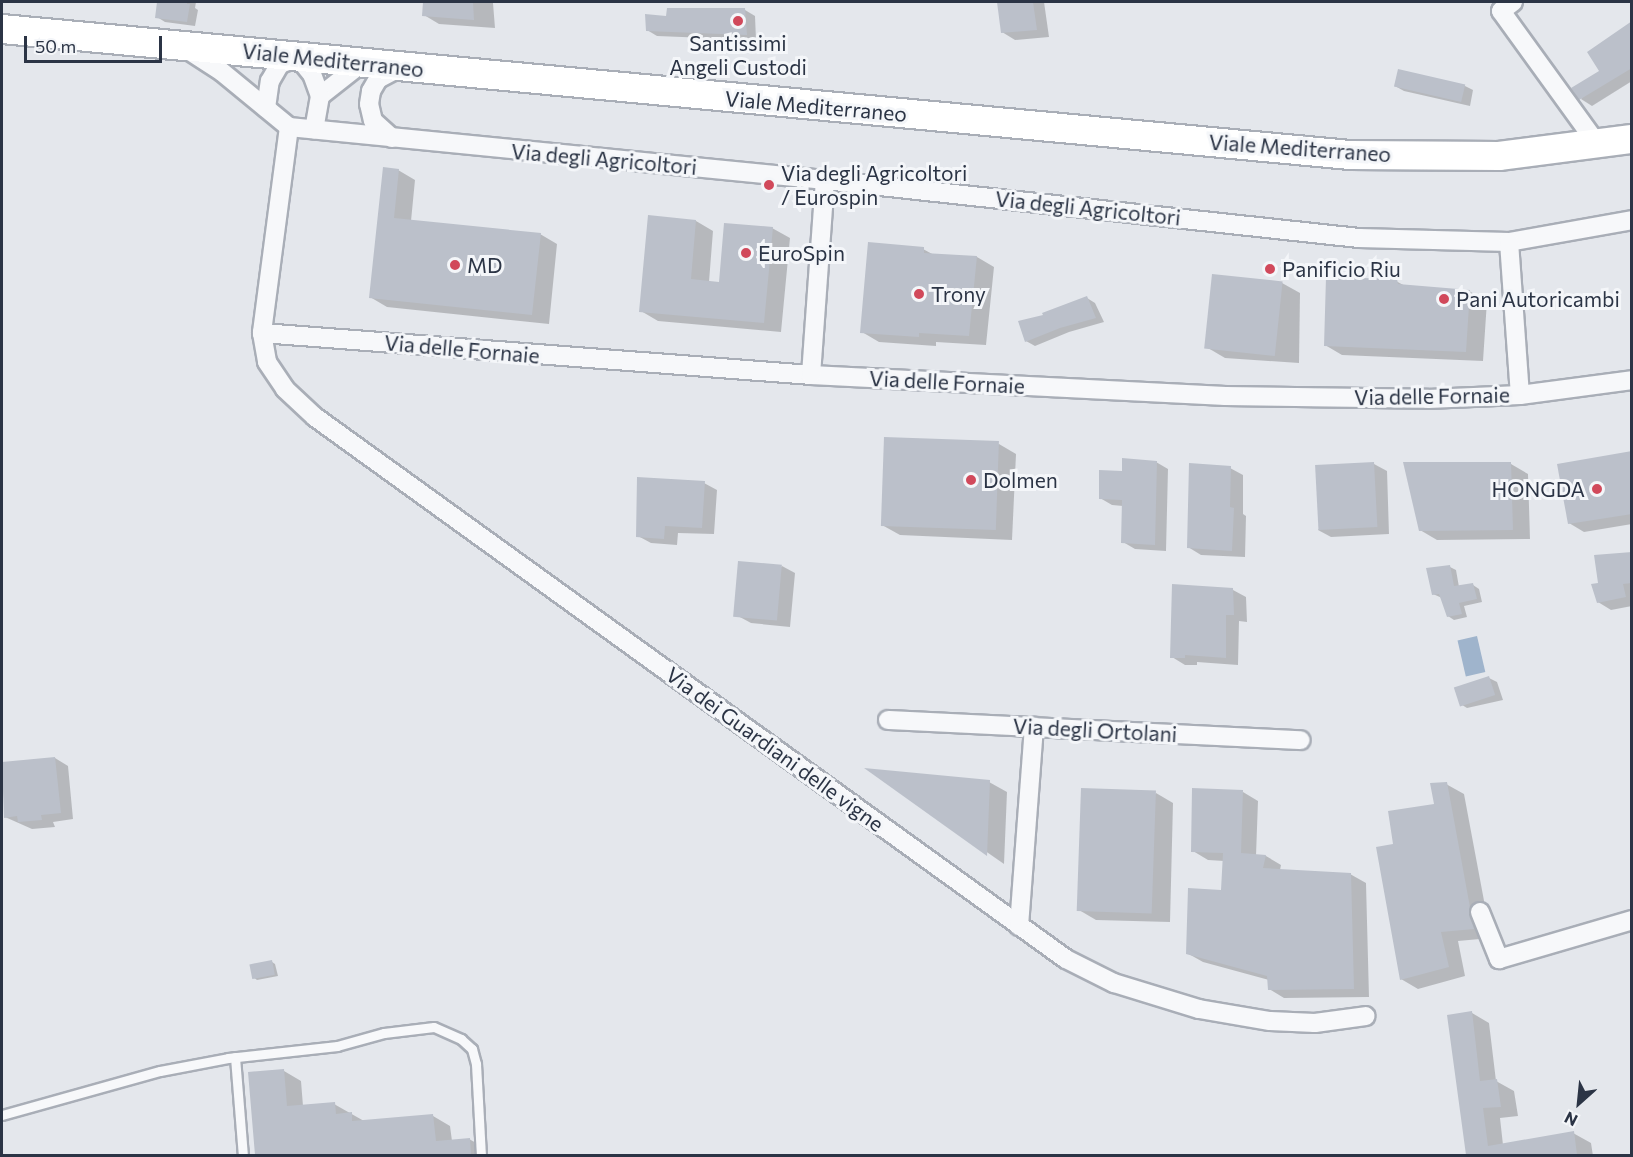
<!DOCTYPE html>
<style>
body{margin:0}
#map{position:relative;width:1633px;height:1157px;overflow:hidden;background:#e4e7ec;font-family:Commissioner,sans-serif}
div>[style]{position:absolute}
.water>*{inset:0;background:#9fb4cc;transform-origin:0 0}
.shadow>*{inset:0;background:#0003}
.building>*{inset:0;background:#bbc0ca;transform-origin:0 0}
.roads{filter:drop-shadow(2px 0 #a9aeb7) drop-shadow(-2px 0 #a9aeb7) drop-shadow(0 2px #a9aeb7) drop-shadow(0 -2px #a9aeb7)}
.service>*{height:9px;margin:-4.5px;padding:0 4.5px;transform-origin:4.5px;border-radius:4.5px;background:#f7f8fa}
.minor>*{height:18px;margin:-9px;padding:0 9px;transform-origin:9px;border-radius:9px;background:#f7f8fa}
.primary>*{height:28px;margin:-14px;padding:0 14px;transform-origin:14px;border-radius:14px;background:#fff}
.dots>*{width:16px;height:16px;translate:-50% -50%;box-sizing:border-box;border:3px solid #f4f6f9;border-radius:50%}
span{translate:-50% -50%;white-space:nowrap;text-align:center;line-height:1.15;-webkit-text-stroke:6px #f4f6f9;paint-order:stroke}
.poi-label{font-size:21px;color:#2b3445}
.left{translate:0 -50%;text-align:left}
.right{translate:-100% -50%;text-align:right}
.street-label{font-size:21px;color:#2b3445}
.frame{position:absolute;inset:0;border:3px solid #2b3445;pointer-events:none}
.north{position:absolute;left:1549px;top:1073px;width:60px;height:60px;-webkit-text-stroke:4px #f4f6f9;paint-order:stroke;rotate:207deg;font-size:16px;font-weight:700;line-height:24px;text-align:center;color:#2b3445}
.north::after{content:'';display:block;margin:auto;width:21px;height:27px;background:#2b3445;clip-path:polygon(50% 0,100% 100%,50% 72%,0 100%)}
.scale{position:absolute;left:24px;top:36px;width:138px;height:27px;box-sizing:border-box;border:3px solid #2b3445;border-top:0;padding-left:8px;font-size:18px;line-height:21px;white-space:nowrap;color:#2b3445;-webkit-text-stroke:4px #f4f6f9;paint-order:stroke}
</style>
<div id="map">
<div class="water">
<i style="left:1477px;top:636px;width:37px;height:20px;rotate:77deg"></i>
</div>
<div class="shadow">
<i style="clip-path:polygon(158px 2px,196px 2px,195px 8px,198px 10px,195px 26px,165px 22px,157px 17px)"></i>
<i style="clip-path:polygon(425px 2px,511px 2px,493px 3px,495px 28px,439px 24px,424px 15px)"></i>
<i style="clip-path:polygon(999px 2px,1044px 2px,1049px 37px,1015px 40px,1002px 32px)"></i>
<i style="clip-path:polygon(745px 10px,755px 16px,756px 40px,657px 36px,647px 30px)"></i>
<i style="clip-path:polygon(1632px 23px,1632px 81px,1592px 106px,1581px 99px)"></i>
<i style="clip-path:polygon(1399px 71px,1465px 86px,1473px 90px,1470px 106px,1404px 91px,1395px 86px)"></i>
<i style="clip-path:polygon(398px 170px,415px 180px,411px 221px,540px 234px,557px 244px,549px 324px,387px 307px,370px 297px)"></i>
<i style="clip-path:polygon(649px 217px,696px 221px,713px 231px,709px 282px,720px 283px,772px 228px,790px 238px,781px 332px,658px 321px,641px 311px)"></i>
<i style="clip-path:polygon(923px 249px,934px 255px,977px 257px,994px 267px,986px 345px,936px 342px,936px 346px,879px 342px,862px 332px)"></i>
<i style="clip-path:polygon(1396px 281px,1405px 286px,1469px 291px,1487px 301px,1483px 361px,1342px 355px,1325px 345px)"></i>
<i style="clip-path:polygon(1282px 283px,1300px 293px,1299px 363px,1225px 358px,1208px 348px)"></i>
<i style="clip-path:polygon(1087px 298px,1095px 303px,1104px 322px,1069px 332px,1035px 346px,1026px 341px,1045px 316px)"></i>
<i style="clip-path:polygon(999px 444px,1016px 454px,1012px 540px,900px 535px,882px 525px)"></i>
<i style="clip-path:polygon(1632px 453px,1632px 524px,1584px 532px,1569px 523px)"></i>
<i style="clip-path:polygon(1156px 462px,1168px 469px,1166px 551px,1135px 549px,1123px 542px,1123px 506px,1112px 505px,1100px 498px,1124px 473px)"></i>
<i style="clip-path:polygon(1374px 464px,1387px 471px,1389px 534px,1331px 537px,1318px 530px)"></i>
<i style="clip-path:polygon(1405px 464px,1511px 464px,1528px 474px,1530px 539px,1437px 540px,1420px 530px)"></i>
<i style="clip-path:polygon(1230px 468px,1243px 475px,1243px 514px,1246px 516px,1245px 557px,1201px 555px,1188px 547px)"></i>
<i style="clip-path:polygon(704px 483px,717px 490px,714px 534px,678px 533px,677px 545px,651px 543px,638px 536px)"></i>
<i style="clip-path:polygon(1632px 554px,1632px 606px,1611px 610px,1598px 602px,1600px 585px)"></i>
<i style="clip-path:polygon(782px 566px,795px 573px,790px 627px,751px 623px,738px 616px)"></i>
<i style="clip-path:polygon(1450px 567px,1456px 570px,1459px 587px,1473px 585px,1479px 589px,1482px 602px,1464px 606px,1467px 617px,1454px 620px,1448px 616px,1442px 598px,1433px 594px)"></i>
<i style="clip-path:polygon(1233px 590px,1246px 597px,1247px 622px,1239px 621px,1238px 665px,1197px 662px,1197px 665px,1185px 665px,1172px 657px)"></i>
<i style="clip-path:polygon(1489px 678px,1497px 682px,1503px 700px,1467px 708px,1459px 703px)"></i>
<i style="clip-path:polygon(55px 758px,68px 766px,73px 819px,53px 822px,55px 827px,32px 829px,5px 817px,2px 763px)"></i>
<i style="clip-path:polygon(869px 770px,989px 782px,1007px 792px,1004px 864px)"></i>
<i style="clip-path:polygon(1446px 784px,1464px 794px,1491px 938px,1458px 941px,1465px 976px,1418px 989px,1401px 979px,1436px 805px)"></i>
<i style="clip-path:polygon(1243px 792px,1258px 801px,1256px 856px,1266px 856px,1281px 865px,1280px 870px,1350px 874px,1366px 883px,1369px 997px,1284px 998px,1269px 989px,1269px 980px,1203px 962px,1187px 953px,1222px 891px,1224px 861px,1208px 860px,1193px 851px)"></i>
<i style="clip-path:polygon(1156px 793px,1173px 803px,1170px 922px,1096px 920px,1079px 910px)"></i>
<i style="clip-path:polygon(272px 962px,275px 964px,278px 976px,257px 980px,253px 977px)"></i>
<i style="clip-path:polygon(1472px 1013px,1489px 1023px,1496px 1081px,1514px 1091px,1518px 1116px,1500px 1118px,1503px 1145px,1573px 1133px,1591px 1143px,1593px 1156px,1468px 1156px,1449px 1016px)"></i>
<i style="clip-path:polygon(284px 1071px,301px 1081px,303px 1106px,334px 1104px,364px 1121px,433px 1116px,450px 1126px,452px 1141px,469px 1139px,487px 1149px,487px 1156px,257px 1156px,250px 1074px)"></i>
</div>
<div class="building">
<i style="clip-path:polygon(157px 2px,187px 2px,187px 4px,190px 4px,187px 22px,155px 18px)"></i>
<i style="clip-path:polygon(423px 2px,473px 2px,474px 20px,422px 16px)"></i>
<i style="clip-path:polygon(997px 2px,1033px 2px,1037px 30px,1001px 33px)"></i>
<i style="clip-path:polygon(667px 8px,745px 8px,747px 35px,646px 31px,645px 14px,666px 16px)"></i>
<i style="clip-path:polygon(1632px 21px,1632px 68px,1579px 100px,1571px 88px,1599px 71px,1587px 52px)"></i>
<i style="left:1398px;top:69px;width:69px;height:18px;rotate:13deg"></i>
<i style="clip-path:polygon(383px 167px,399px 169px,394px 218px,541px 233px,532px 315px,369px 298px)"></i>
<i style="clip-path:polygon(648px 215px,696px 220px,691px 279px,719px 282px,724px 223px,773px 227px,764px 323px,639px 312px)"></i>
<i style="clip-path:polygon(868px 242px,924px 247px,924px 253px,977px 256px,969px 336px,919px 333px,919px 337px,860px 333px)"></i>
<i style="left:1212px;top:274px;width:71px;height:75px;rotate:6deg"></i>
<i style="clip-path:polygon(1326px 277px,1397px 279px,1398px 284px,1470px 290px,1466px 352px,1324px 346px)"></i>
<i style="clip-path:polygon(1087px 296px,1096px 318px,1060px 328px,1025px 342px,1018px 321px,1043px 315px,1042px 313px)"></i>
<i style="left:884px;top:437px;width:115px;height:89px;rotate:2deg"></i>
<i style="clip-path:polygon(1632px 451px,1632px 514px,1568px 524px,1557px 464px)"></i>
<i style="clip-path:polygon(1122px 458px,1157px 461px,1155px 545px,1121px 543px,1122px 500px,1099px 499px,1099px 470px,1122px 471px)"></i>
<i style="left:1374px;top:462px;width:65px;height:59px;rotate:87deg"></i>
<i style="clip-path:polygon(1403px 462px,1511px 462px,1513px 530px,1419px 531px)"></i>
<i style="clip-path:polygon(1189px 463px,1231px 466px,1230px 507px,1234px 508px,1232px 551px,1187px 548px)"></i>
<i style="clip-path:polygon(637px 477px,705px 481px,702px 528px,665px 526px,664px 539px,636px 537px)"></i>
<i style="clip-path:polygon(1632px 552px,1632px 583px,1623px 584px,1626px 597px,1597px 603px,1591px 584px,1598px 583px,1594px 555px)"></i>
<i style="left:738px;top:561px;width:44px;height:56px;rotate:5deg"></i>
<i style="clip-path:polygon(1450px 565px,1454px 586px,1473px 583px,1477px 599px,1459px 603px,1462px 614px,1447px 617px,1439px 594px,1432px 595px,1426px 568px)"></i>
<i style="clip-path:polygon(1172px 584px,1233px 588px,1234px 615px,1226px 615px,1226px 658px,1185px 655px,1185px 658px,1170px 658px)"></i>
<i style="left:1489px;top:676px;width:20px;height:37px;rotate:72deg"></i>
<i style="clip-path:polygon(55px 757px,61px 813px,41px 815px,42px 820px,18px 822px,17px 816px,4px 818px,2px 762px)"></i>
<i style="clip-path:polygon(864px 768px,990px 780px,987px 856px)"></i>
<i style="clip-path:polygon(1447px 782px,1474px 929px,1441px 932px,1449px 967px,1400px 980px,1376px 847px,1393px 844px,1388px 811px,1434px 804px,1430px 783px)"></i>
<i style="left:1081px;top:788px;width:75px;height:123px;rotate:2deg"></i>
<i style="clip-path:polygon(1192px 788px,1243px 790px,1241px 853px,1266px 855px,1263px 868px,1351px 873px,1354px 989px,1268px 990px,1267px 976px,1186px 954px,1188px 888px,1221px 890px,1223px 853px,1191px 852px)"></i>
<i style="left:272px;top:960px;width:15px;height:23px;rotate:79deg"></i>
<i style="clip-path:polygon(1472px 1011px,1480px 1081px,1497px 1079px,1501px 1107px,1483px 1108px,1488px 1146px,1574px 1131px,1577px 1155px,1466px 1155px,1447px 1015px)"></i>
<i style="clip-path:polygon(284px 1069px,287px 1106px,335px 1102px,336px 1114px,352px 1112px,352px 1121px,433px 1114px,436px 1141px,470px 1138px,471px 1155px,255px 1155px,248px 1072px)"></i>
</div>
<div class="roads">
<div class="service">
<i style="left:235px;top:1057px;width:99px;rotate:85.4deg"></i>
<i style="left:2px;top:1115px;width:164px;rotate:-15.6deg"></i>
<i style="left:160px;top:1071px;width:69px;rotate:-10.8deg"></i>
<i style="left:228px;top:1058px;width:110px;rotate:-6.3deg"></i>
<i style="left:337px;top:1046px;width:49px;rotate:-15.5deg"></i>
<i style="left:384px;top:1033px;width:50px;rotate:-6.8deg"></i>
<i style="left:434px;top:1027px;width:30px;rotate:24deg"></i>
<i style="left:461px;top:1039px;width:15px;rotate:42deg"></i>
<i style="left:472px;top:1049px;width:16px;rotate:75deg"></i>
<i style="left:476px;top:1064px;width:92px;rotate:86.9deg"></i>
</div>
<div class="minor">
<i style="left:1513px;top:2px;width:15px;rotate:143deg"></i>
<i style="left:1501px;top:11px;width:165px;rotate:54.1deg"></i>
<i style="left:188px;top:50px;width:40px;rotate:32.9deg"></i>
<i style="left:222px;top:72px;width:87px;rotate:39.4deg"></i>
<i style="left:289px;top:127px;width:539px;rotate:5.65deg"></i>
<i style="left:825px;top:180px;width:537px;rotate:6.2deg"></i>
<i style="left:1359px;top:238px;width:150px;rotate:1.5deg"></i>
<i style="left:1509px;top:242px;width:125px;rotate:-10.1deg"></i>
<i style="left:320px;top:96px;width:53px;rotate:-38.2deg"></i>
<i style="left:266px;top:108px;width:27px;rotate:-82deg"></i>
<i style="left:270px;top:81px;width:20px;rotate:-60deg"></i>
<i style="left:280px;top:64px;width:19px;rotate:-21deg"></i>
<i style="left:298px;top:57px;width:22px;rotate:51deg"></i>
<i style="left:312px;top:74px;width:23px;rotate:70deg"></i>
<i style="left:320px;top:96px;width:34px;rotate:100deg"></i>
<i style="left:289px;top:127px;width:208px;rotate:97.5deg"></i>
<i style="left:262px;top:333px;width:29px;rotate:80deg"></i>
<i style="left:267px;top:362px;width:32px;rotate:56deg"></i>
<i style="left:285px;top:389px;width:41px;rotate:43deg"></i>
<i style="left:315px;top:417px;width:926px;rotate:35.82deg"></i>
<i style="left:1066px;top:959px;width:54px;rotate:26.6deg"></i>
<i style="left:1114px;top:983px;width:89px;rotate:17deg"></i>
<i style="left:1199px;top:1009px;width:72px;rotate:9.6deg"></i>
<i style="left:1270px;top:1021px;width:45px;rotate:2.5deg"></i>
<i style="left:1315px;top:1023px;width:51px;rotate:-7.8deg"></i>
<i style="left:392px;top:138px;width:25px;rotate:-138deg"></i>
<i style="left:373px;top:121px;width:17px;rotate:-103deg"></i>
<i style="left:369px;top:104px;width:13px;rotate:-81deg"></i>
<i style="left:371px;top:91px;width:14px;rotate:-60deg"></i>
<i style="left:378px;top:79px;width:24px;rotate:-28deg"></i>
<i style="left:1509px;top:242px;width:153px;rotate:85.9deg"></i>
<i style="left:262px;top:333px;width:551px;rotate:4.37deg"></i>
<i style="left:811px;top:375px;width:415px;rotate:2.9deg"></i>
<i style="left:1225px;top:396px;width:203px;rotate:0.8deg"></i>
<i style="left:1428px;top:399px;width:92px;rotate:-2.5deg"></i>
<i style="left:1520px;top:395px;width:113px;rotate:-7.6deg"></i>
<i style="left:811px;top:375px;width:196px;rotate:-85.9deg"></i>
<i style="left:888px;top:720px;width:413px;rotate:2.8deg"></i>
<i style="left:1480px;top:912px;width:51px;rotate:68deg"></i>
<i style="left:1499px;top:959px;width:139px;rotate:-16.3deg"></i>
<i style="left:1019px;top:926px;width:200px;rotate:-85.7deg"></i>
</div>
<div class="primary">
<i style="left:2px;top:29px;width:1355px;rotate:5.34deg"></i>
<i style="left:1351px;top:155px;width:148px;rotate:0.4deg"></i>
<i style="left:1499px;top:156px;width:134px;rotate:-7.3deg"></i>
</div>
</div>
<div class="dots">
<i style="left:738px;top:21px;background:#d1495b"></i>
<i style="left:769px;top:185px;background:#d1495b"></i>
<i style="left:746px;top:253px;background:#d1495b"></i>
<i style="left:455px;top:265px;background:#d1495b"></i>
<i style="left:1270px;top:269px;background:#d1495b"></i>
<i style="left:919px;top:294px;background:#d1495b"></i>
<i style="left:1444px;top:299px;background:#d1495b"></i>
<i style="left:971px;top:480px;background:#d1495b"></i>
<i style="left:1597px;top:489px;background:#d1495b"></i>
</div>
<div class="poi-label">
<span style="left:738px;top:55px">Santissimi<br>Angeli Custodi</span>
<span class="left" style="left:781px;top:185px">Via degli Agricoltori<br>/ Eurospin</span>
<span class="left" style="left:758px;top:253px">EuroSpin</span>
<span class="left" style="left:467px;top:265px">MD</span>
<span class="left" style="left:1282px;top:269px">Panificio Riu</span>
<span class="left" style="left:931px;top:294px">Trony</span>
<span class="left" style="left:1456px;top:299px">Pani Autoricambi</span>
<span class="left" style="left:983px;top:480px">Dolmen</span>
<span class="right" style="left:1585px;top:489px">HONGDA</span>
</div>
<div class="street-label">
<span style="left:333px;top:60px;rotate:6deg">Viale Mediterraneo</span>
<span style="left:816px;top:106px;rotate:5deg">Viale Mediterraneo</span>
<span style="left:1300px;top:148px;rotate:4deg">Viale Mediterraneo</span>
<span style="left:604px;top:159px;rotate:5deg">Via degli Agricoltori</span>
<span style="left:1088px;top:208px;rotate:6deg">Via degli Agricoltori</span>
<span style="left:462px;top:349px;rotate:5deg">Via delle Fornaie</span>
<span style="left:947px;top:382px;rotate:3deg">Via delle Fornaie</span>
<span style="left:1432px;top:396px;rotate:-1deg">Via delle Fornaie</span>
<span style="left:1095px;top:730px;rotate:3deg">Via degli Ortolani</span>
<span style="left:775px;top:749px;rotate:36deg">Via dei Guardiani delle vigne</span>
</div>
<div class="frame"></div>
<div class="north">N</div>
<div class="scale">50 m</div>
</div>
